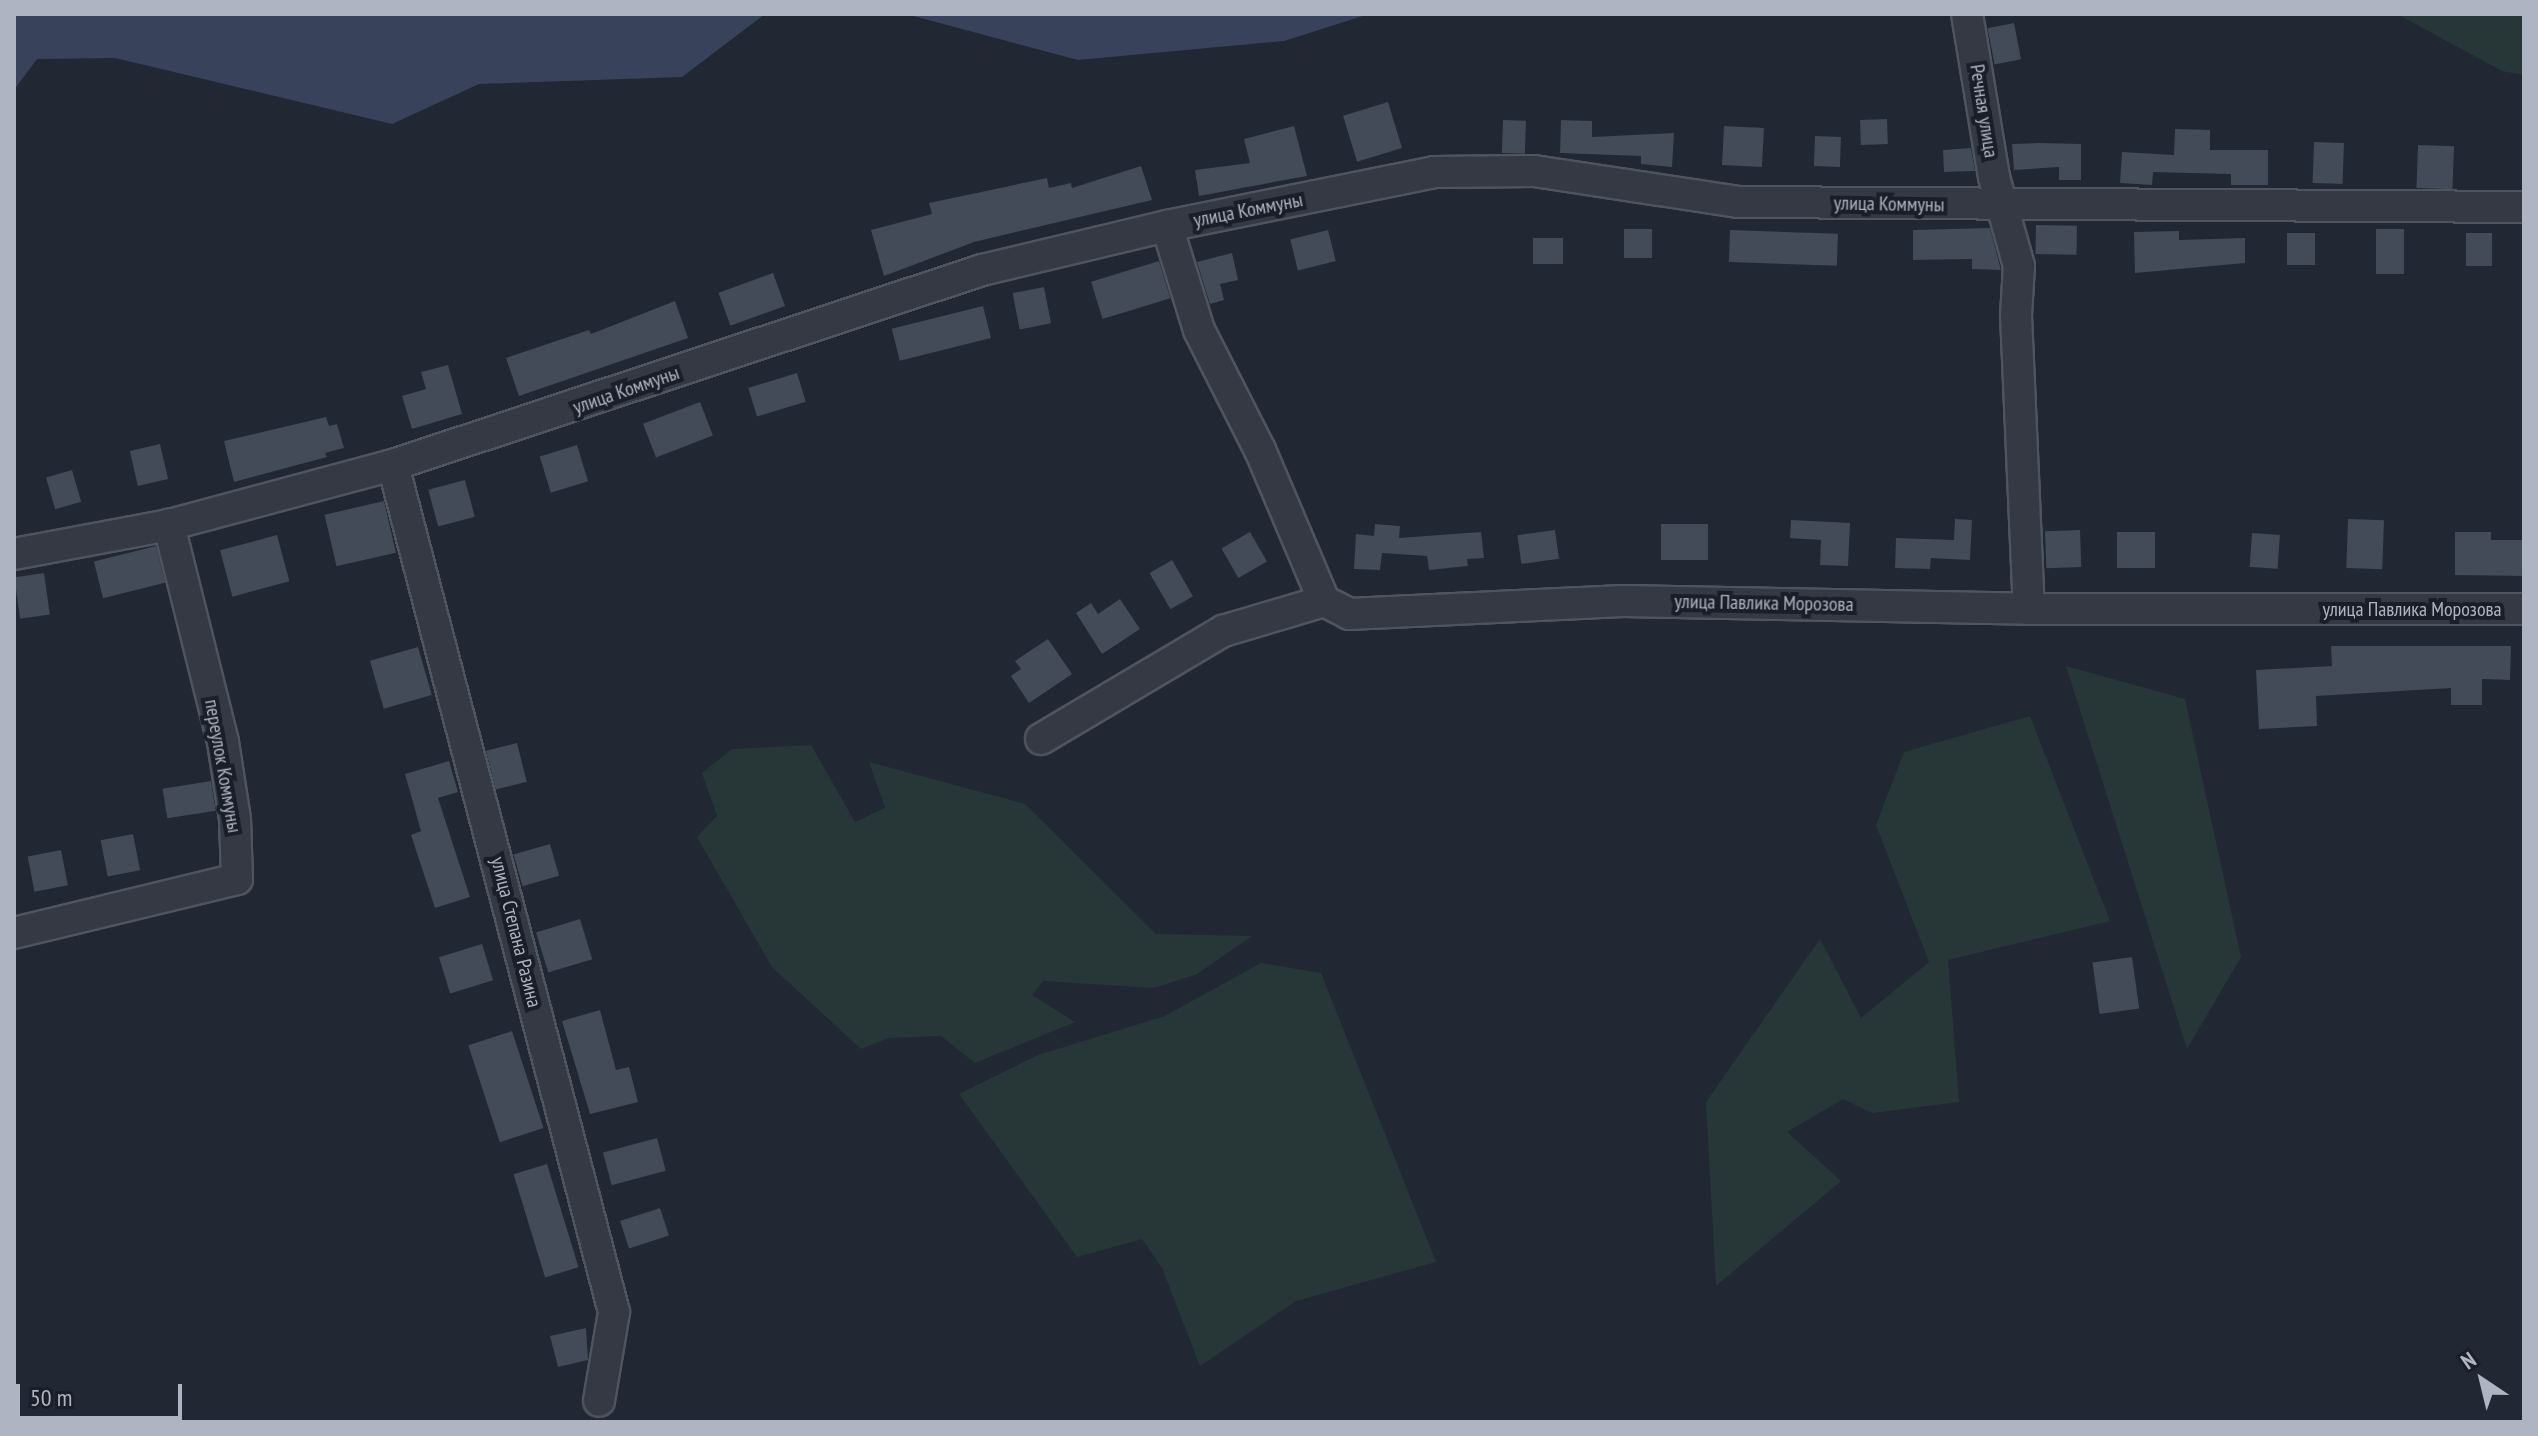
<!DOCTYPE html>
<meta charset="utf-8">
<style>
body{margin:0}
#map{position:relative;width:2538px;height:1436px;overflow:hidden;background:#212733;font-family:"PT Sans Narrow",sans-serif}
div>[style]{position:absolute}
.green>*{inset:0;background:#273738}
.water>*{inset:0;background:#38435b}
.building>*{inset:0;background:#434a58;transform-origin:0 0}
.roads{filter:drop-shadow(2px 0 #4f545f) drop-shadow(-2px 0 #4f545f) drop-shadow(0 2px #4f545f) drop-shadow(0 -2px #4f545f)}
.minor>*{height:30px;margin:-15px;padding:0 15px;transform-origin:15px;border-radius:15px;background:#343944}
span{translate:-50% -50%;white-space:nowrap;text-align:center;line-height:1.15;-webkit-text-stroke:8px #1a1e29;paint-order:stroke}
.street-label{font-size:20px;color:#aeb4c1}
.frame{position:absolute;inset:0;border:16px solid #aeb4c1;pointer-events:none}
.north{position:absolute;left:2442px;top:1340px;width:80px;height:80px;-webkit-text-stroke:6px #1a1e29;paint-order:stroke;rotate:325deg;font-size:22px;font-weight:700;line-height:32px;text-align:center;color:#aeb4c1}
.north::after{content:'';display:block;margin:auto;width:28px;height:36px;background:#aeb4c1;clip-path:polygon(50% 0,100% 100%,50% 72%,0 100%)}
.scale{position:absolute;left:16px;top:1384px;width:166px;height:36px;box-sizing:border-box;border:4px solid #aeb4c1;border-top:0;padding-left:10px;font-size:24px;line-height:28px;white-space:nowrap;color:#aeb4c1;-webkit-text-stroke:6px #1a1e29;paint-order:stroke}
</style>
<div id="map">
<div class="green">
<i style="clip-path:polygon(2397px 14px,2524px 14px,2524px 75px,2502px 71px)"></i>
<i style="clip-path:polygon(2066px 666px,2185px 699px,2241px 957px,2187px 1049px)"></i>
<i style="clip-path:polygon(2030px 716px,2110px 921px,1948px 960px,1959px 1102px,1872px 1113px,1843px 1099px,1787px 1132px,1841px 1181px,1716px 1286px,1706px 1102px,1820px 939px,1861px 1018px,1929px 962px,1876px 825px,1904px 752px)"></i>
<i style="clip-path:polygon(811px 745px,855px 822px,885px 808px,869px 762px,1025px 804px,1156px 934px,1252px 936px,1197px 974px,1154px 988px,1043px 981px,1032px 995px,1075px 1022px,975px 1063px,941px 1036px,888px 1038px,861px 1049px,772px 967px,697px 837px,717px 816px,702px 773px,732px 749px)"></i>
<i style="clip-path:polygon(1261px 963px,1321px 973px,1436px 1262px,1296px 1301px,1200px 1366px,1162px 1268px,1142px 1239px,1077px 1257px,959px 1094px,1038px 1055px,1165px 1016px)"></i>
</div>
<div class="water">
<i style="clip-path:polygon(14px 14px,765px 14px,682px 77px,479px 84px,392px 124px,115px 58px,37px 59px,14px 90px)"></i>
<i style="clip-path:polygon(906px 14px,1369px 14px,1284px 41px,1078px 60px)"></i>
</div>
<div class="building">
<i style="left:2014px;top:23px;width:37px;height:27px;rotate:79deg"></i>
<i style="left:1388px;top:102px;width:48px;height:47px;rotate:73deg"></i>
<i style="left:1887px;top:119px;width:25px;height:27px;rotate:88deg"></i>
<i style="left:1503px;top:120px;width:23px;height:33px;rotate:2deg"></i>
<i style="clip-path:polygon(1561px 120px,1592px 121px,1592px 137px,1674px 133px,1672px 167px,1641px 164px,1641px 156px,1560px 153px)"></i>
<i style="clip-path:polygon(1294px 126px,1307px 176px,1199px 196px,1195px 170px,1250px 163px,1244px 139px)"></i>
<i style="left:1724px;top:126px;width:40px;height:39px;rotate:3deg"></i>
<i style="clip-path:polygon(2175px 129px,2210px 130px,2210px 150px,2268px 150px,2268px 185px,2231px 185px,2231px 174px,2153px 172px,2152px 185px,2120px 183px,2122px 152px,2174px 155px)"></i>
<i style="left:1815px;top:136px;width:26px;height:30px;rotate:2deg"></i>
<i style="left:2314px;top:142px;width:30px;height:41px;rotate:2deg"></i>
<i style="clip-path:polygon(2039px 143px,2081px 144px,2081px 180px,2059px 180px,2059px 167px,2014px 170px,2012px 144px)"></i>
<i style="left:2418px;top:145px;width:36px;height:43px;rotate:2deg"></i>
<i style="clip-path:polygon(1971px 148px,1975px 171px,1944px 172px,1943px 150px)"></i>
<i style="clip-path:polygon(1141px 166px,1152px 200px,974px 242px,884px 276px,871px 230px,932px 214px,929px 203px,1047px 178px,1049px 188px,1071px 183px,1072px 188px)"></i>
<i style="left:2036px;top:225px;width:41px;height:29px;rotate:1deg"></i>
<i style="clip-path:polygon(1990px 228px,2001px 270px,1972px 269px,1972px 259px,1913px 260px,1913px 230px)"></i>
<i style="left:1624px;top:229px;width:28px;height:29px"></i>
<i style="left:2376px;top:229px;width:28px;height:45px"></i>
<i style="left:1328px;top:230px;width:32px;height:39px;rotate:76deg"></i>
<i style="left:1730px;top:230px;width:108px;height:32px;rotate:2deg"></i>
<i style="clip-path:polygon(2179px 231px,2179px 240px,2245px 238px,2245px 263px,2135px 273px,2134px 232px)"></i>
<i style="left:2287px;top:233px;width:28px;height:32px"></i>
<i style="left:2466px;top:233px;width:26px;height:33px"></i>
<i style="left:1533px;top:238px;width:30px;height:26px"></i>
<i style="clip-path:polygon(1232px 253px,1238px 280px,1220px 284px,1224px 300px,1210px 304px,1197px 262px)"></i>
<i style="left:1159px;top:261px;width:39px;height:71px;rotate:73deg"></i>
<i style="left:773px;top:273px;width:35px;height:58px;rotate:70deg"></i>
<i style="left:1044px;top:287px;width:37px;height:32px;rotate:79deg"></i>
<i style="clip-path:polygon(675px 301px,688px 338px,519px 396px,506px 358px,589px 330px,591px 334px)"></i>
<i style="left:983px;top:306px;width:33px;height:94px;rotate:76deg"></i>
<i style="clip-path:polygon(448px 365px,462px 414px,412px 429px,402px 396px,426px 389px,421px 372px)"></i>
<i style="left:797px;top:373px;width:30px;height:51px;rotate:73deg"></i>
<i style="left:700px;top:402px;width:36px;height:61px;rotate:69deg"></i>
<i style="clip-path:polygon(326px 417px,329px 426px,337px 424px,344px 448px,325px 453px,327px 457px,234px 482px,224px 441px)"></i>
<i style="left:160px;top:444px;width:36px;height:31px;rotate:77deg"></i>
<i style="left:577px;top:445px;width:38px;height:39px;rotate:73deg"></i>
<i style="left:72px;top:470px;width:33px;height:27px;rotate:74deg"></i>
<i style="left:465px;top:480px;width:38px;height:38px;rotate:75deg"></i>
<i style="left:384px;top:501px;width:53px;height:61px;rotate:77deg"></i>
<i style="clip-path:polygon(1955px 519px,1972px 520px,1970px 560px,1931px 558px,1930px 569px,1895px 568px,1896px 538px,1954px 540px)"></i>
<i style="left:2348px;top:519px;width:36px;height:49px;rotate:2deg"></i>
<i style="clip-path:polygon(1791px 520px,1850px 523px,1848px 566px,1820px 565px,1821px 540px,1790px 538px)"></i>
<i style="clip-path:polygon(1375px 524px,1400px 526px,1399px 538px,1481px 532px,1484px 558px,1467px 559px,1468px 566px,1429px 570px,1427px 556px,1382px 553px,1380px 570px,1354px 569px,1356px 534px,1374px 536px)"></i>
<i style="left:1661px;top:524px;width:47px;height:36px"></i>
<i style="left:1555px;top:530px;width:29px;height:38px;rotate:82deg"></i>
<i style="left:2080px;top:530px;width:37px;height:35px;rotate:88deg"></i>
<i style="left:1250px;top:532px;width:34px;height:33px;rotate:60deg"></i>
<i style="left:2117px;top:532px;width:38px;height:36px"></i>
<i style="clip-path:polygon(2455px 532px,2491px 532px,2491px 540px,2524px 540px,2524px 576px,2455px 575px)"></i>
<i style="left:2252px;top:533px;width:28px;height:34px;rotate:4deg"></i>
<i style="left:277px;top:535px;width:48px;height:59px;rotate:75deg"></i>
<i style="left:156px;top:546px;width:38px;height:64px;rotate:76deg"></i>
<i style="left:1172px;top:560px;width:42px;height:26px;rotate:60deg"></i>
<i style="left:44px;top:573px;width:42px;height:30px;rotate:82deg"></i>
<i style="clip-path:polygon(1120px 599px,1140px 629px,1102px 654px,1076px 613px,1091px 603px,1098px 614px)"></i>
<i style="clip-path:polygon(1048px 639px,1072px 674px,1029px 703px,1011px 676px,1021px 669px,1015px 661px)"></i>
<i style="clip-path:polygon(2331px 646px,2511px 646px,2510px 680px,2482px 679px,2482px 705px,2451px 705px,2451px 688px,2316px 696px,2317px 726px,2259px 729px,2256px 670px,2332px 666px)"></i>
<i style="left:418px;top:647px;width:50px;height:50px;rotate:74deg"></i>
<i style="left:517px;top:743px;width:40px;height:32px;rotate:76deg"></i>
<i style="clip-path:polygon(449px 761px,458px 792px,438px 798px,470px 897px,435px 908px,411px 835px,421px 831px,405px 774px)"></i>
<i style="left:211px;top:781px;width:30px;height:49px;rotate:81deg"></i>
<i style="left:133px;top:834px;width:37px;height:33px;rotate:79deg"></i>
<i style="left:550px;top:844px;width:33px;height:38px;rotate:74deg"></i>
<i style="left:61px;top:850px;width:36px;height:34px;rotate:79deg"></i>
<i style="left:580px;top:919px;width:42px;height:46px;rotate:73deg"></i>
<i style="left:482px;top:944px;width:38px;height:45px;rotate:73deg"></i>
<i style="left:2132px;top:957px;width:52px;height:40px;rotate:82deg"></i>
<i style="clip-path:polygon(600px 1010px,616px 1070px,629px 1067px,638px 1102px,590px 1114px,562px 1021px)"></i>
<i style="left:512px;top:1031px;width:102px;height:46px;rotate:72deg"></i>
<i style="left:657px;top:1138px;width:34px;height:56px;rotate:75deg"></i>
<i style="left:547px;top:1164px;width:108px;height:35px;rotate:73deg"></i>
<i style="left:660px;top:1208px;width:29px;height:42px;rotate:72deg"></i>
<i style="clip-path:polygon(586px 1328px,588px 1360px,558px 1367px,550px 1336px)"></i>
</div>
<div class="roads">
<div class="minor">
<i style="left:1967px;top:14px;width:165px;rotate:80.6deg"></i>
<i style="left:1994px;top:177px;width:92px;rotate:74.3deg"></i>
<i style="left:2019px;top:266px;width:49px;rotate:93.5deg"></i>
<i style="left:2016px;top:315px;width:294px;rotate:87.5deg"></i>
<i style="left:1167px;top:226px;width:109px;rotate:72.9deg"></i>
<i style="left:1199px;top:330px;width:135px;rotate:63.1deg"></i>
<i style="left:1260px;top:450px;width:164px;rotate:67deg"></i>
<i style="left:393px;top:465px;width:875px;rotate:75.38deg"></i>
<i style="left:614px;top:1312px;width:90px;rotate:99.6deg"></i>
<i style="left:14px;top:554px;width:158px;rotate:-10.6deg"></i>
<i style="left:169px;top:525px;width:232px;rotate:-15deg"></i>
<i style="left:393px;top:465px;width:620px;rotate:-18.32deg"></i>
<i style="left:982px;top:270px;width:190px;rotate:-13.4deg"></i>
<i style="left:1167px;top:226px;width:272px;rotate:-11.4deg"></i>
<i style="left:1434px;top:172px;width:100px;rotate:-0.6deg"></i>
<i style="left:1534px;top:171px;width:206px;rotate:8.6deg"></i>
<i style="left:1738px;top:202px;width:786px;rotate:0.36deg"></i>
<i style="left:1041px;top:739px;width:212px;rotate:-30.7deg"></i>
<i style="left:1223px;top:631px;width:105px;rotate:-16.5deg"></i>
<i style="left:1324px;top:601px;width:28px;rotate:27deg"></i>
<i style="left:1349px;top:614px;width:274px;rotate:-2.7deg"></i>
<i style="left:1623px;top:601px;width:406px;rotate:1.1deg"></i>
<i style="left:2029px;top:609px;width:495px"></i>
<i style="left:14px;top:933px;width:229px;rotate:-13.6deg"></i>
<i style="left:237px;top:879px;width:60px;rotate:-91.9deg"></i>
<i style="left:235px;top:819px;width:78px;rotate:-98.9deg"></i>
<i style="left:223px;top:742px;width:224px;rotate:-104deg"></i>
</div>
</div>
<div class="street-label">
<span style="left:1984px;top:111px;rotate:81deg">Речная улица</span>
<span style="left:1889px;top:204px;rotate:1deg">улица Коммуны</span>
<span style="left:1248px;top:210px;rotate:-11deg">улица Коммуны</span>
<span style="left:626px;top:390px;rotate:-19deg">улица Коммуны</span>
<span style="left:1764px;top:603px;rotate:1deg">улица Павлика Морозова</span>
<span style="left:2412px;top:609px">улица Павлика Морозова</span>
<span style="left:223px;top:766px;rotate:80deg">переулок Коммуны</span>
<span style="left:516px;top:932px;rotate:76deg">улица Степана Разина</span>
</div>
<div class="frame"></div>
<div class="north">N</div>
<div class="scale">50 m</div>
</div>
